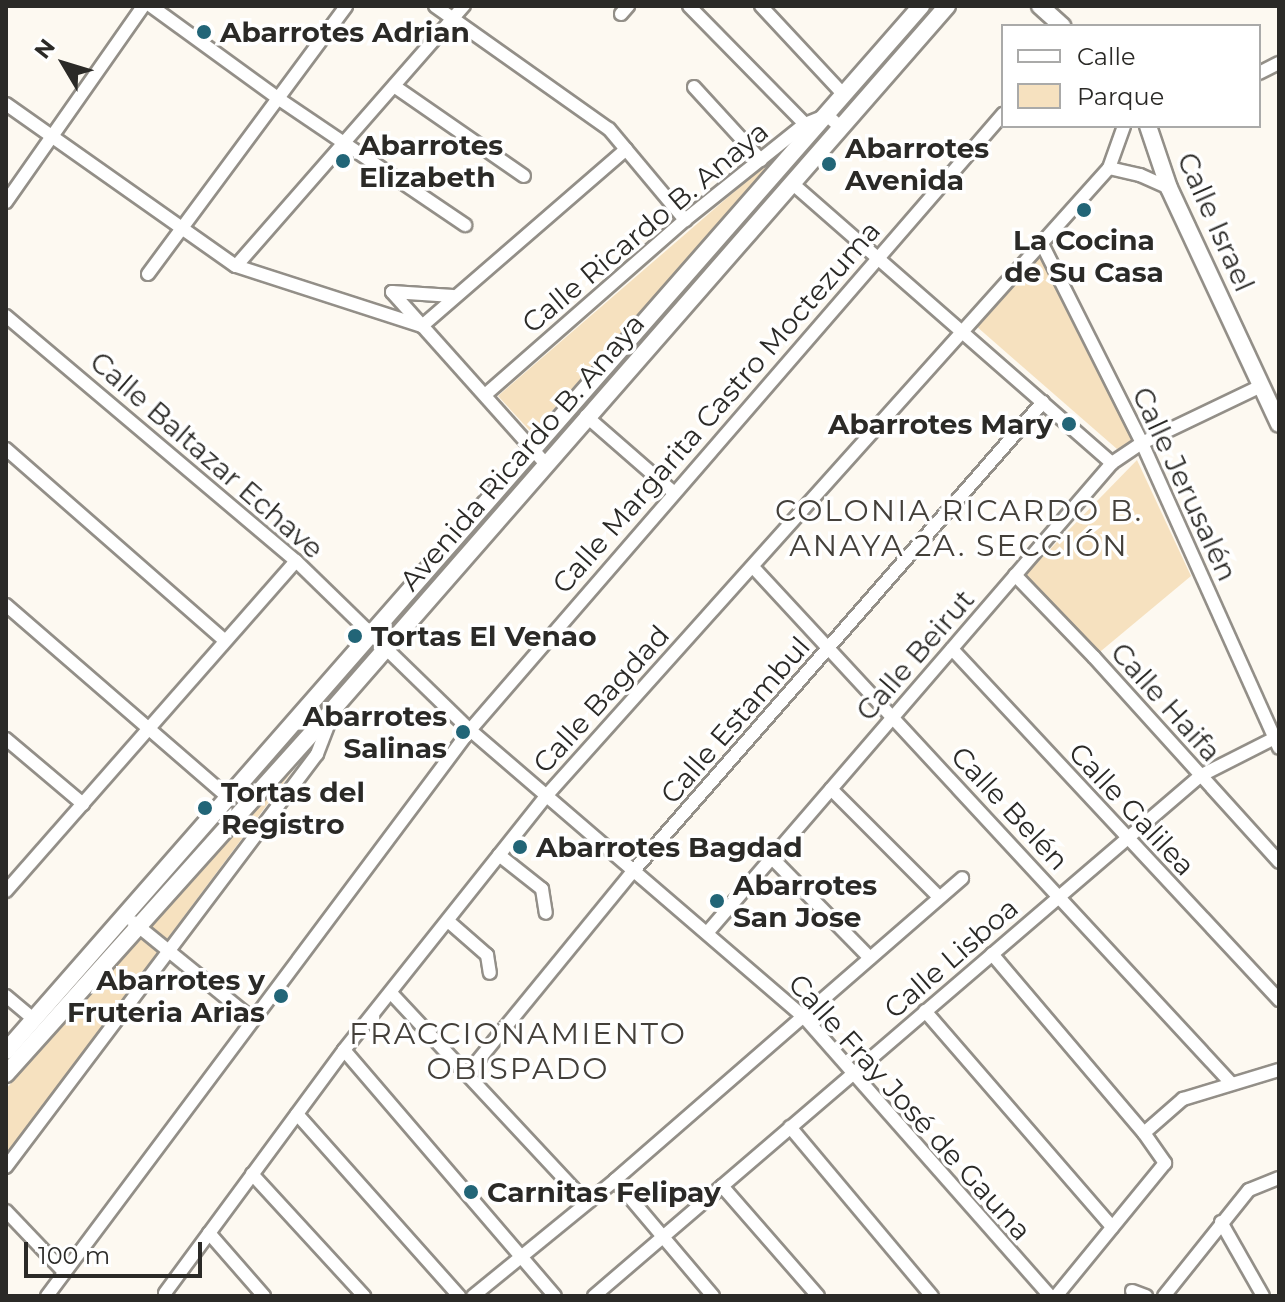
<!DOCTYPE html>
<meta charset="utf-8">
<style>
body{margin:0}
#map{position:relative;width:1285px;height:1302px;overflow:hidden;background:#fdf9f1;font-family:Montserrat,sans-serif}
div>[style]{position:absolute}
.green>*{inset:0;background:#f6e1bf}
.roads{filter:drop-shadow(2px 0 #938f88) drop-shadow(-2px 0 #938f88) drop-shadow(0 2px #938f88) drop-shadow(0 -2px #938f88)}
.street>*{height:12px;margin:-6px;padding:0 6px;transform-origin:6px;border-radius:6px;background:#fff}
.secondary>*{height:16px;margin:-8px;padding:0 8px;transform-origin:8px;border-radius:8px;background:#fff}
.dots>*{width:22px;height:22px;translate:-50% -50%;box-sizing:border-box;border:4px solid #fff;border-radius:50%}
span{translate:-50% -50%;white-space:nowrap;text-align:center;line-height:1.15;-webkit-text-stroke:7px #fff;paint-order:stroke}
.poi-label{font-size:28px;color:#2b2a27;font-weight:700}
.left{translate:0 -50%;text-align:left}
.right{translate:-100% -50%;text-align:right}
.street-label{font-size:28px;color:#2b2a27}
.neighbourhood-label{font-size:30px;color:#44403a;letter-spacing:2px}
.frame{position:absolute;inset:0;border:8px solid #2b2a27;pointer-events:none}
.legend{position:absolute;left:1001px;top:24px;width:260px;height:104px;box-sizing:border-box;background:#fff;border:2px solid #aaaaa9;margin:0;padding:10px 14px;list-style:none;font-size:24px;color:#2b2a27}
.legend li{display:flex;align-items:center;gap:16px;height:40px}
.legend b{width:40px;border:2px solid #aaaaa9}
.north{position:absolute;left:24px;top:24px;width:80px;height:80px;-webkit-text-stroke:6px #fff;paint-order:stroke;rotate:308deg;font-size:22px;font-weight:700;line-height:32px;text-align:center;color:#2b2a27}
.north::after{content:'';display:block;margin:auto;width:28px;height:36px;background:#2b2a27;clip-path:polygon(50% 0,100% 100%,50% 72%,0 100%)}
.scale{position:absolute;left:24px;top:1242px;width:178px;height:36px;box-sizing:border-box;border:4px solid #2b2a27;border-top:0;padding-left:10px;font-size:24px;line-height:28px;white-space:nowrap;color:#2b2a27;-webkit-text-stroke:6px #fff;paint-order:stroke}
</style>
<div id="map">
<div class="green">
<i style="clip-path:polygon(801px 134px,532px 433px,498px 396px)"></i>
<i style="clip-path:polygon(1039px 255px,1135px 441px,1117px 449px,976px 326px)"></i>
<i style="clip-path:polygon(1137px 460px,1191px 576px,1095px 656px,1021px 579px)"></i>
<i style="clip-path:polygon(288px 765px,293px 770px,6px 1155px,6px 1089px)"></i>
</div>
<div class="roads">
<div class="street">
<i style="left:151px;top:6px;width:158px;rotate:36deg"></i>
<i style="left:279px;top:99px;width:225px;rotate:34.1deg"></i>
<i style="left:435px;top:6px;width:213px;rotate:35.3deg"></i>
<i style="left:609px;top:129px;width:119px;rotate:50.1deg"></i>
<i style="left:689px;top:6px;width:165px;rotate:45.5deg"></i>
<i style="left:761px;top:6px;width:122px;rotate:47deg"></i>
<i style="left:621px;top:14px;width:11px;rotate:-49deg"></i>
<i style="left:1259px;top:73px;width:22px;rotate:-27deg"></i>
<i style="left:394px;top:86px;width:158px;rotate:34.7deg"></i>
<i style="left:694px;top:87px;width:99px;rotate:47.5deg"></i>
<i style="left:6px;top:104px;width:281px;rotate:35.2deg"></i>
<i style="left:236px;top:266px;width:195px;rotate:17.9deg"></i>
<i style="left:422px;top:326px;width:270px;rotate:-40.9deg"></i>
<i style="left:1109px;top:168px;width:32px;rotate:13deg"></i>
<i style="left:1140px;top:175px;width:32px;rotate:24deg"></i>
<i style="left:793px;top:184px;width:424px;rotate:41.2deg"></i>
<i style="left:6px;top:202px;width:239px;rotate:-55deg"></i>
<i style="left:1042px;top:244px;width:223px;rotate:63.3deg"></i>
<i style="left:1142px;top:443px;width:334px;rotate:65.8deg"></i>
<i style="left:236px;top:266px;width:346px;rotate:-48.8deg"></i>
<i style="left:148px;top:274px;width:333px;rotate:-53.5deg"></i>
<i style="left:392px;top:292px;width:229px;rotate:48.2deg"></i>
<i style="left:392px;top:292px;width:61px;rotate:3.8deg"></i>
<i style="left:6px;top:316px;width:380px;rotate:40.2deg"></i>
<i style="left:296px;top:561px;width:243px;rotate:44.2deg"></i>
<i style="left:470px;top:730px;width:440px;rotate:40.7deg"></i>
<i style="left:804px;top:1017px;width:372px;rotate:48.6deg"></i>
<i style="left:485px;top:395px;width:266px;rotate:-41.2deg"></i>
<i style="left:685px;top:220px;width:154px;rotate:-38.7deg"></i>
<i style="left:805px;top:124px;width:24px;rotate:-22deg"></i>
<i style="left:827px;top:115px;width:19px;rotate:43deg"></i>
<i style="left:586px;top:416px;width:116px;rotate:41.1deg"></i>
<i style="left:6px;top:449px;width:291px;rotate:41.2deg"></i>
<i style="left:753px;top:567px;width:703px;rotate:47.19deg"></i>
<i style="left:1015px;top:575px;width:114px;rotate:46.1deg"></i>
<i style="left:1094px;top:657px;width:276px;rotate:47.9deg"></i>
<i style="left:6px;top:605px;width:294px;rotate:40.9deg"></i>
<i style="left:952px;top:649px;width:480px;rotate:47deg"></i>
<i style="left:6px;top:739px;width:101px;rotate:40.2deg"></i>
<i style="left:831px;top:789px;width:153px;rotate:45deg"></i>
<i style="left:499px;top:855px;width:55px;rotate:38.3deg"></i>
<i style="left:542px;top:889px;width:24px;rotate:81deg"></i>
<i style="left:772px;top:858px;width:140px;rotate:45.6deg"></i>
<i style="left:6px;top:891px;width:439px;rotate:-48.7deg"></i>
<i style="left:448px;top:921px;width:52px;rotate:41.1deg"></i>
<i style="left:487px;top:955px;width:18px;rotate:81deg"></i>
<i style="left:133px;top:922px;width:152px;rotate:39.1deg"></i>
<i style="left:707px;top:933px;width:620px;rotate:-49.25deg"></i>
<i style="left:1112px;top:463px;width:36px;rotate:-34deg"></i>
<i style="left:1142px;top:443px;width:132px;rotate:-25.6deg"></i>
<i style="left:992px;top:954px;width:235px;rotate:49.7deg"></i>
<i style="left:1144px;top:1133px;width:37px;rotate:55deg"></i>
<i style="left:1165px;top:1163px;width:172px;rotate:129.3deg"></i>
<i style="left:392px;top:994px;width:284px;rotate:47deg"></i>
<i style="left:6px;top:996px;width:35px;rotate:40deg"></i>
<i style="left:925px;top:1011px;width:286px;rotate:49.1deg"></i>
<i style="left:344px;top:1050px;width:324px;rotate:49.4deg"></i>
<i style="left:467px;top:1074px;width:265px;rotate:-50.7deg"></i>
<i style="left:635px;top:869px;width:620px;rotate:-48.86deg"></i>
<i style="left:297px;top:1114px;width:244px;rotate:48.3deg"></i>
<i style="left:790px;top:1127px;width:221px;rotate:50deg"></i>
<i style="left:1144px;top:1133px;width:52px;rotate:-41.1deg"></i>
<i style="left:1183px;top:1099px;width:100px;rotate:-16.8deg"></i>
<i style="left:6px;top:1167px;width:517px;rotate:-53.02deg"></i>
<i style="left:317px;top:754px;width:47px;rotate:-68.9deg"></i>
<i style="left:252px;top:1174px;width:166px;rotate:47.4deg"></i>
<i style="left:615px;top:1180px;width:152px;rotate:49.8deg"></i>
<i style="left:722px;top:1186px;width:146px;rotate:48.9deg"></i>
<i style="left:6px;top:1211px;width:84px;rotate:46.4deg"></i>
<i style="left:1221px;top:1222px;width:85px;rotate:60.4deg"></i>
<i style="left:209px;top:1233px;width:84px;rotate:48.9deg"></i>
<i style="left:1132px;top:1291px;width:15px;rotate:20deg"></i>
<i style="left:165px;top:1293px;width:302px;rotate:-53.6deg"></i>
<i style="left:344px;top:1050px;width:326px;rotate:-51.5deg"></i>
<i style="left:547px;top:795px;width:842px;rotate:-48.13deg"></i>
<i style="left:1109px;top:168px;width:45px;rotate:-70.3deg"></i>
<i style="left:47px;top:1296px;width:707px;rotate:-53.23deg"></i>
<i style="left:470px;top:730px;width:815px;rotate:-49.13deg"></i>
<i style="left:473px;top:1296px;width:183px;rotate:-39.2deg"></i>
<i style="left:615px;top:1180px;width:460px;rotate:-41deg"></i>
<i style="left:594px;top:1296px;width:799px;rotate:-40.63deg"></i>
<i style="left:1200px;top:776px;width:89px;rotate:-26.9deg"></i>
<i style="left:1164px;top:1296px;width:136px;rotate:-51.3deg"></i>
<i style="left:1249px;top:1190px;width:32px;rotate:-22deg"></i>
</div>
<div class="secondary">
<i style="left:1040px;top:6px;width:30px;rotate:42deg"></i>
<i style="left:1148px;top:126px;width:65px;rotate:71.3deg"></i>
<i style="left:1169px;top:188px;width:260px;rotate:65deg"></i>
<i style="left:6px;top:1051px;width:1389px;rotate:-48.79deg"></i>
<i style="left:6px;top:1074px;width:491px;rotate:-48.1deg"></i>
<i style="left:334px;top:708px;width:932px;rotate:-48.87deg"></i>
</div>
</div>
<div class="dots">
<i style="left:204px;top:32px;background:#226577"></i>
<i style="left:343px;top:161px;background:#226577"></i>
<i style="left:829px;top:164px;background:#226577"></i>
<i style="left:1084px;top:210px;background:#226577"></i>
<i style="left:1069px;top:424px;background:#226577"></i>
<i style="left:355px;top:636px;background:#226577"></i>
<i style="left:463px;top:732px;background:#226577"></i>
<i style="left:205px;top:808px;background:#226577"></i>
<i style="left:520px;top:847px;background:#226577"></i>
<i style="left:717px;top:901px;background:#226577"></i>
<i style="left:281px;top:996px;background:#226577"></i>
<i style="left:471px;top:1192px;background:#226577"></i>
</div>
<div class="poi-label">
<span class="left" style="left:220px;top:32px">Abarrotes Adrian</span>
<span class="left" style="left:359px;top:161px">Abarrotes<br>Elizabeth</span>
<span class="left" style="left:845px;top:164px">Abarrotes<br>Avenida</span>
<span style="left:1084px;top:256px">La Cocina<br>de Su Casa</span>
<span class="right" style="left:1053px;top:424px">Abarrotes Mary</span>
<span class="left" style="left:371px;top:636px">Tortas El Venao</span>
<span class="right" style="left:447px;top:732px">Abarrotes<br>Salinas</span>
<span class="left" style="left:221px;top:808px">Tortas del<br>Registro</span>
<span class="left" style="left:536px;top:847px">Abarrotes Bagdad</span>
<span class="left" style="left:733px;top:901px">Abarrotes<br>San Jose</span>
<span class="right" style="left:265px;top:996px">Abarrotes y<br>Fruteria Arias</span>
<span class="left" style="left:487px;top:1192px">Carnitas Felipay</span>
</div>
<div class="street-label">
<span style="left:1216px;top:222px;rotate:66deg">Calle Israel</span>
<span style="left:645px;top:227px;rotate:-40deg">Calle Ricardo B. Anaya</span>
<span style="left:716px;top:407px;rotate:-49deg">Calle Margarita Castro Moctezuma</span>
<span style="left:522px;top:452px;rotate:-49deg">Avenida Ricardo B. Anaya</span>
<span style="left:207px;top:455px;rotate:41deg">Calle Baltazar Echave</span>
<span style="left:1185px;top:484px;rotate:65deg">Calle Jerusalén</span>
<span style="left:915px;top:655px;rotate:-49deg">Calle Beirut</span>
<span style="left:601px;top:699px;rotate:-48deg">Calle Bagdad</span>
<span style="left:1166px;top:702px;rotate:48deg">Calle Haifa</span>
<span style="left:735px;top:720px;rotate:-49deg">Calle Estambul</span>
<span style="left:1010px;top:808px;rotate:47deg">Calle Belén</span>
<span style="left:1132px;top:809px;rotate:47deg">Calle Galilea</span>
<span style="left:951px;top:958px;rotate:-41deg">Calle Lisboa</span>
<span style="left:910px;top:1107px;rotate:48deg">Calle Fray José de Gauna</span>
</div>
<div class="neighbourhood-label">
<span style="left:959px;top:528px">COLONIA RICARDO B.<br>ANAYA 2A. SECCIÓN</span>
<span style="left:518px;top:1051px">FRACCIONAMIENTO<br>OBISPADO</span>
</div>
<div class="frame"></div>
<ul class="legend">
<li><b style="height:10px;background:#fff"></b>Calle</li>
<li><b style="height:22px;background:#f6e1bf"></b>Parque</li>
</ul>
<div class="north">N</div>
<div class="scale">100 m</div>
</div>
